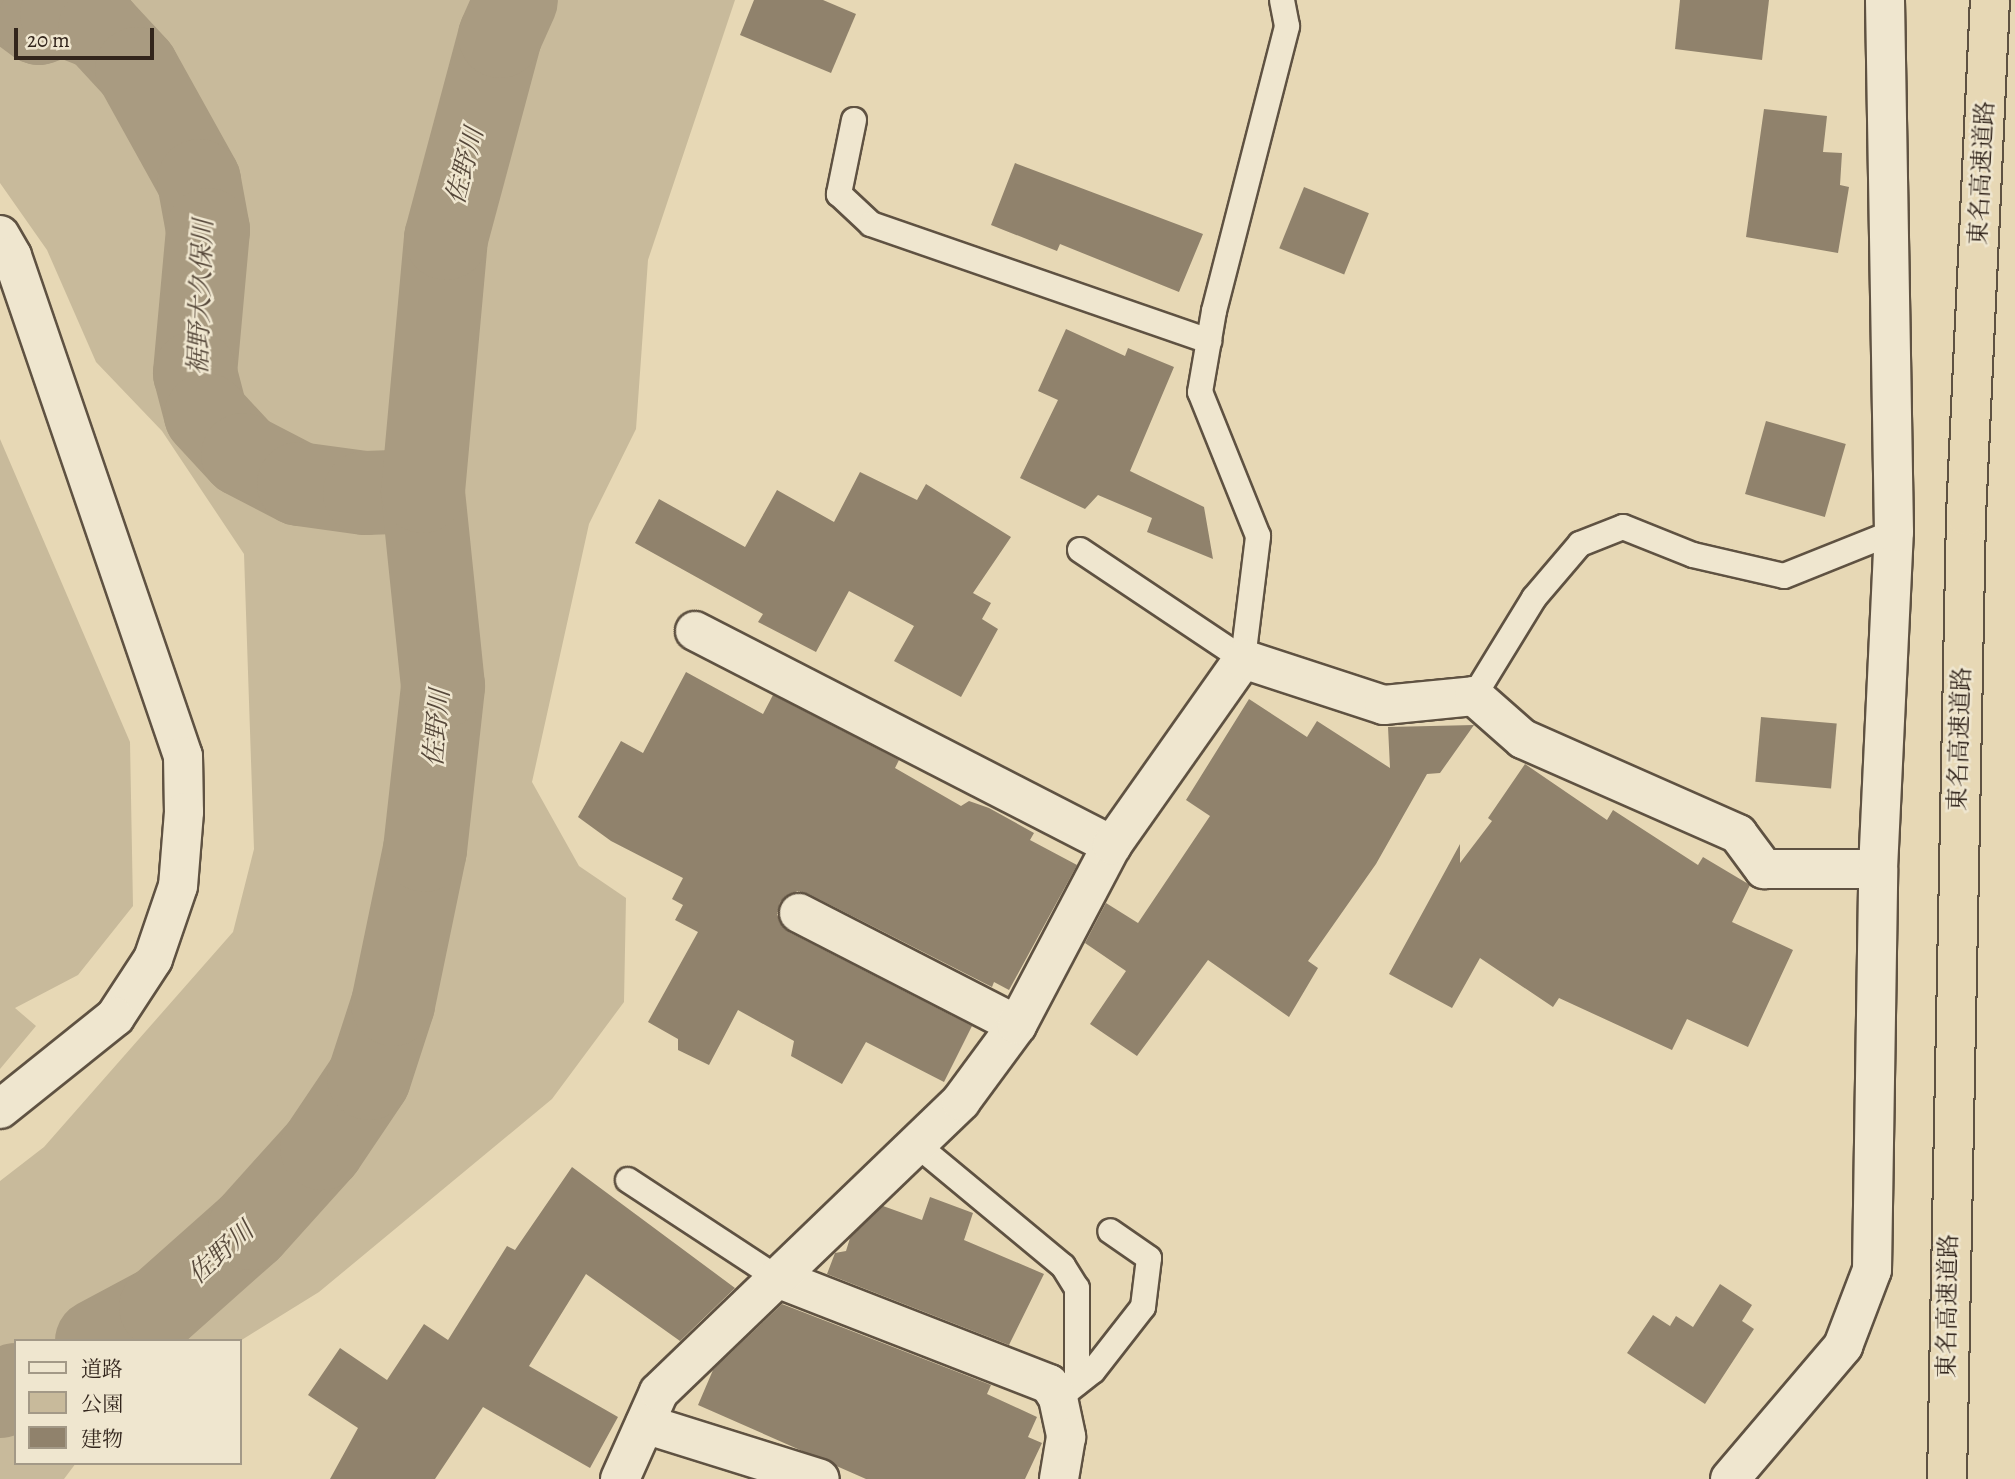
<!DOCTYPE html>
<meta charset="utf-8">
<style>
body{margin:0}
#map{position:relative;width:2015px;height:1479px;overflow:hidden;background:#e7d8b5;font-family:Alegreya,"Noto Serif JP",serif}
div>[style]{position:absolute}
.green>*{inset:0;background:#c8ba9b}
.river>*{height:84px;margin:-42px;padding:0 42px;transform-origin:42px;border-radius:42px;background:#a99b81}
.building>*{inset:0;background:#90826c;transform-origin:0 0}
.roads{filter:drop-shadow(2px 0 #5f5242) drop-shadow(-2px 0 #5f5242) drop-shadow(0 2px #5f5242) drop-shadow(0 -2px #5f5242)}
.lane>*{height:24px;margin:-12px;padding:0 12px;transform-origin:12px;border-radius:12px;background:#efe6cf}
.street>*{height:38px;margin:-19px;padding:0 19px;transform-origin:19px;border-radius:19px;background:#efe6cf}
.secondary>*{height:38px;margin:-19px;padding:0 19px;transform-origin:19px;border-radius:19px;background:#efe6cf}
.highway>*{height:38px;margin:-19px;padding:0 19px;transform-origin:19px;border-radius:19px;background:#e7d8b5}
span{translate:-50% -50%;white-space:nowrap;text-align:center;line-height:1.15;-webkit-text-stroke:5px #efe6cf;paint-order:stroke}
.street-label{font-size:24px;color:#32251c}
.water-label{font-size:26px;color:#56483a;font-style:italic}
.legend{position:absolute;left:14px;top:1339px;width:228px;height:126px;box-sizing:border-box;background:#efe6cf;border:2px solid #a39987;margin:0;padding:9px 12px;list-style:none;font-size:21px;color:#32251c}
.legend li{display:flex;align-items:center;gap:14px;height:35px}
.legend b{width:35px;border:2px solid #a39987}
.scale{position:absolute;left:14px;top:28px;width:140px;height:32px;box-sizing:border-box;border:4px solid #32251c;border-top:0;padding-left:9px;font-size:21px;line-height:24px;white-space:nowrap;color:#32251c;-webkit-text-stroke:5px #efe6cf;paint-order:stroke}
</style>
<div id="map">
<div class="green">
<i style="clip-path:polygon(0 0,735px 0,648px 260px,636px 429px,589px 524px,532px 782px,579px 866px,626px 898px,624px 1002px,552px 1099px,319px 1292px,240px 1341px,16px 1341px,16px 1463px,76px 1463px,64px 1479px,0 1479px,0 1181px,44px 1147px,233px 932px,254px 849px,244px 554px,162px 431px,96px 362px,47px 250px,0 183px)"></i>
<i style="clip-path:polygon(0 439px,130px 742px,133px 906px,78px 975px,15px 1008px,36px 1026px,0 1069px)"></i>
</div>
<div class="river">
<i style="left:7px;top:0;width:39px;rotate:36deg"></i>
<i style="left:39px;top:23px;width:25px;rotate:-21deg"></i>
<i style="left:62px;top:14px;width:41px;rotate:21.5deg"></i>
<i style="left:100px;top:29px;width:54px;rotate:47.2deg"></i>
<i style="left:137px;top:69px;width:128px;rotate:61deg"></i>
<i style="left:199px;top:181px;width:50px;rotate:79.6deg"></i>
<i style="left:208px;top:230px;width:144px;rotate:95.2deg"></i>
<i style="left:195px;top:373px;width:43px;rotate:75.3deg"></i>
<i style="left:206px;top:415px;width:54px;rotate:47.2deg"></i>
<i style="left:243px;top:455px;width:63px;rotate:27.4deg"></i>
<i style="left:299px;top:484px;width:67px;rotate:7.8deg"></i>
<i style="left:365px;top:493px;width:58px;rotate:-2deg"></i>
<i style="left:97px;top:1341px;width:72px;rotate:-28deg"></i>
<i style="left:161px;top:1307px;width:119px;rotate:-41.6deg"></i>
<i style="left:250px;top:1228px;width:108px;rotate:-48deg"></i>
<i style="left:322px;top:1148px;width:84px;rotate:-56.1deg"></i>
<i style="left:369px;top:1078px;width:78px;rotate:-72deg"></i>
<i style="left:393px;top:1004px;width:157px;rotate:-78.3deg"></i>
<i style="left:425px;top:850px;width:165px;rotate:-83.7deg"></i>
<i style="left:443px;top:686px;width:196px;rotate:-95.9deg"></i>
<i style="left:423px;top:491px;width:254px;rotate:-84.8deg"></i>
<i style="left:446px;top:238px;width:209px;rotate:-75deg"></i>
<i style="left:500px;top:36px;width:39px;rotate:-66deg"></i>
<i style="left:0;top:1396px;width:19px;rotate:-35deg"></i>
</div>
<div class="building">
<i style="clip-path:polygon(754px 0,823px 0,856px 14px,831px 73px,740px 35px)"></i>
<i style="clip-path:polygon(1680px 0,1769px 0,1762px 60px,1675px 49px)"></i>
<i style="clip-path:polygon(1764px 109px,1827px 116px,1823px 152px,1842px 153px,1840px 185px,1849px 187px,1838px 253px,1746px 237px)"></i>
<i style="clip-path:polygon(1015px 163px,1203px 234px,1179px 292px,1060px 244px,1057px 251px,991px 225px)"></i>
<i style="left:1304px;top:187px;width:70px;height:66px;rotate:22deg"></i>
<i style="clip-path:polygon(1066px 329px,1125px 356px,1128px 348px,1174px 367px,1130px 471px,1204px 507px,1213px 559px,1147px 532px,1152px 518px,1098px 495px,1085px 509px,1020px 478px,1058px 400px,1038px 391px)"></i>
<i style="left:1766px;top:421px;width:83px;height:76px;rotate:16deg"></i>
<i style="clip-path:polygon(860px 472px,917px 500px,926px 484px,1011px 537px,973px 593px,991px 603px,982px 619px,998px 629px,961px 697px,894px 661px,914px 626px,849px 591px,816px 652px,758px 622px,763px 614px,635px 543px,659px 499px,745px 547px,777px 490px,834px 522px)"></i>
<i style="clip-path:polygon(686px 672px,763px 714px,773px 695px,899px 760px,895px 768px,961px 806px,969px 801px,989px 808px,1034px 833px,1030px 840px,1077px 865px,1009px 990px,994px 982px,992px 987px,809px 894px,797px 891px,780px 902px,777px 915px,789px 932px,972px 1026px,944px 1082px,866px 1042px,842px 1084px,791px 1056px,794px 1041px,738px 1010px,709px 1065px,678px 1050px,678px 1039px,648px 1022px,698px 932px,675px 920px,683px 905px,672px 899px,683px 878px,611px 841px,578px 817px,621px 741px,643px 753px)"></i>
<i style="clip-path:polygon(1249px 699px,1307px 737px,1317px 721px,1390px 768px,1388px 727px,1474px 725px,1440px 773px,1427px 774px,1376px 864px,1308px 961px,1318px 968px,1289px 1017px,1208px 960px,1137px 1056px,1090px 1024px,1126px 971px,1085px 943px,1106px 903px,1138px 923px,1210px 816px,1186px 800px)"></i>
<i style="left:1761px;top:717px;width:76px;height:65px;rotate:5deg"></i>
<i style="clip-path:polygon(1525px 764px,1607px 820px,1613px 810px,1698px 865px,1703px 857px,1750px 885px,1732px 922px,1793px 950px,1748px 1047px,1687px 1019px,1672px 1050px,1559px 998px,1553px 1007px,1480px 958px,1452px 1008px,1389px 974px,1460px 844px,1460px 863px,1492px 821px,1488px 818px)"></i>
<i style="clip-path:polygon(572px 1167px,735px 1288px,680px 1341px,586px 1274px,529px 1366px,618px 1417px,590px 1468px,483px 1407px,435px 1479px,330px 1479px,358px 1428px,308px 1395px,340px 1348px,387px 1380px,424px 1324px,448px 1340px,507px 1246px,515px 1250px)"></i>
<i style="clip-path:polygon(930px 1197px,973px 1213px,964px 1240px,1044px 1274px,1009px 1345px,827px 1274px,835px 1253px,846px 1251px,850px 1238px,883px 1206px,922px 1220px)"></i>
<i style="clip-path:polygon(1720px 1284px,1752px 1305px,1742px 1321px,1754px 1329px,1705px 1404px,1627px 1353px,1653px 1315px,1670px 1326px,1676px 1316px,1693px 1327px)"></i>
<i style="clip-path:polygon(782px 1304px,991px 1385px,987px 1394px,1037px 1417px,1028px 1437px,1042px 1443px,1025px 1479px,866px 1479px,698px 1405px,713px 1370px)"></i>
</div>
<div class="roads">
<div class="lane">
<i style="left:854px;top:120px;width:76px;rotate:101.5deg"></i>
<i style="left:839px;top:194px;width:44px;rotate:43.2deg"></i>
<i style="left:871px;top:224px;width:358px;rotate:19.1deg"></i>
<i style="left:1080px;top:550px;width:196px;rotate:33.8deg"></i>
<i style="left:1243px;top:659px;width:124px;rotate:-83deg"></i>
<i style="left:1258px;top:536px;width:155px;rotate:-111.9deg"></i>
<i style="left:1200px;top:392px;width:82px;rotate:-80.2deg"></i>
<i style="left:1214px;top:311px;width:294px;rotate:-75.6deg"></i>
<i style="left:1287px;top:26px;width:26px;rotate:-101deg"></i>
<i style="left:1474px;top:696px;width:115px;rotate:-58.5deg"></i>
<i style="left:1534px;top:598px;width:71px;rotate:-49.6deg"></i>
<i style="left:1580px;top:544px;width:46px;rotate:-21.6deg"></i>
<i style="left:1623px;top:527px;width:75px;rotate:21.8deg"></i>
<i style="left:1693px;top:555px;width:93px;rotate:13deg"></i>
<i style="left:1784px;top:576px;width:118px;rotate:-21.8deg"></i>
<i style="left:916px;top:1144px;width:191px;rotate:39.7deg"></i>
<i style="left:1063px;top:1266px;width:26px;rotate:58deg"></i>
<i style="left:1077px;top:1288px;width:95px;rotate:90deg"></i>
<i style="left:628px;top:1180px;width:178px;rotate:33.3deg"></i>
<i style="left:1070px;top:1389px;width:29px;rotate:-38deg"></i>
<i style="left:1093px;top:1371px;width:81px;rotate:-52deg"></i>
<i style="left:1143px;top:1307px;width:49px;rotate:-83deg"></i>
<i style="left:1149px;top:1258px;width:47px;rotate:-145.3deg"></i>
</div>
<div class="street">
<i style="left:695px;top:631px;width:469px;rotate:27.2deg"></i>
<i style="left:799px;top:913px;width:245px;rotate:27.2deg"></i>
<i style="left:777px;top:1278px;width:292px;rotate:21.3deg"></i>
<i style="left:1049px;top:1384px;width:17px;rotate:57deg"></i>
<i style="left:1058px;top:1398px;width:40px;rotate:78deg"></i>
<i style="left:1066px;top:1437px;width:43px;rotate:99.5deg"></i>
<i style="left:645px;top:1424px;width:183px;rotate:17.4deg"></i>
<i style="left:620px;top:1479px;width:95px;rotate:-65.9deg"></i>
<i style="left:659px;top:1392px;width:419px;rotate:-43.9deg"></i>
<i style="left:961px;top:1101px;width:94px;rotate:-53.6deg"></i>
<i style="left:1017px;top:1025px;width:204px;rotate:-62.2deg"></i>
<i style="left:1112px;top:845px;width:228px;rotate:-54.8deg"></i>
<i style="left:1243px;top:659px;width:148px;rotate:18.1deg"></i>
<i style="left:1384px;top:705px;width:90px;rotate:-5.7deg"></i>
<i style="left:1474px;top:696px;width:65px;rotate:41.3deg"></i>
<i style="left:1523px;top:739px;width:235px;rotate:23.8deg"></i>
<i style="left:1738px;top:834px;width:44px;rotate:53.4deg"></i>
<i style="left:1764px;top:869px;width:114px"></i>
<i style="left:1730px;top:1479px;width:175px;rotate:-49.6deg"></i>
<i style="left:1843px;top:1346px;width:81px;rotate:-69.1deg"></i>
<i style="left:1872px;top:1270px;width:401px;rotate:-89.1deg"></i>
<i style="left:1878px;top:869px;width:337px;rotate:-87.3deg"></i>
<i style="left:1894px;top:532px;width:532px;rotate:-90.97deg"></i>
</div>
<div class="secondary">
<i style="left:0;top:235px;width:24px;rotate:60deg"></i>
<i style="left:12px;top:256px;width:528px;rotate:71.12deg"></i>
<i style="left:183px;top:756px;width:56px;rotate:89deg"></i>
<i style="left:184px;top:812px;width:74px;rotate:94.6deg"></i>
<i style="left:178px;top:886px;width:77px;rotate:108.9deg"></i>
<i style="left:153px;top:959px;width:69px;rotate:123.2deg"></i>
<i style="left:115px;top:1017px;width:147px;rotate:141.3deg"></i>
</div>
<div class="highway">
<i style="left:1947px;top:1479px;width:963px;rotate:-88.87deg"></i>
<i style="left:1966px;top:516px;width:517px;rotate:-87.34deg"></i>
</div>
</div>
<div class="street-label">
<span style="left:1982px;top:173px;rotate:-87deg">東名高速道路</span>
<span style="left:1960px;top:739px;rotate:-88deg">東名高速道路</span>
<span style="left:1948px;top:1306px;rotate:-89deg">東名高速道路</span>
</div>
<div class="water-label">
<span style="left:465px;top:166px;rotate:-75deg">佐野川</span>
<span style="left:201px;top:297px;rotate:-88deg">裾野大久保川</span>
<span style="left:437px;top:728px;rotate:-85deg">佐野川</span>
<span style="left:221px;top:1253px;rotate:-42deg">佐野川</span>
</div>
<ul class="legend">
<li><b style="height:9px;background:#efe6cf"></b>道路</li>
<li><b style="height:19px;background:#c8ba9b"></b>公園</li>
<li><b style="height:19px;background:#90826c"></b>建物</li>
</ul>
<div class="scale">20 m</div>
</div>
